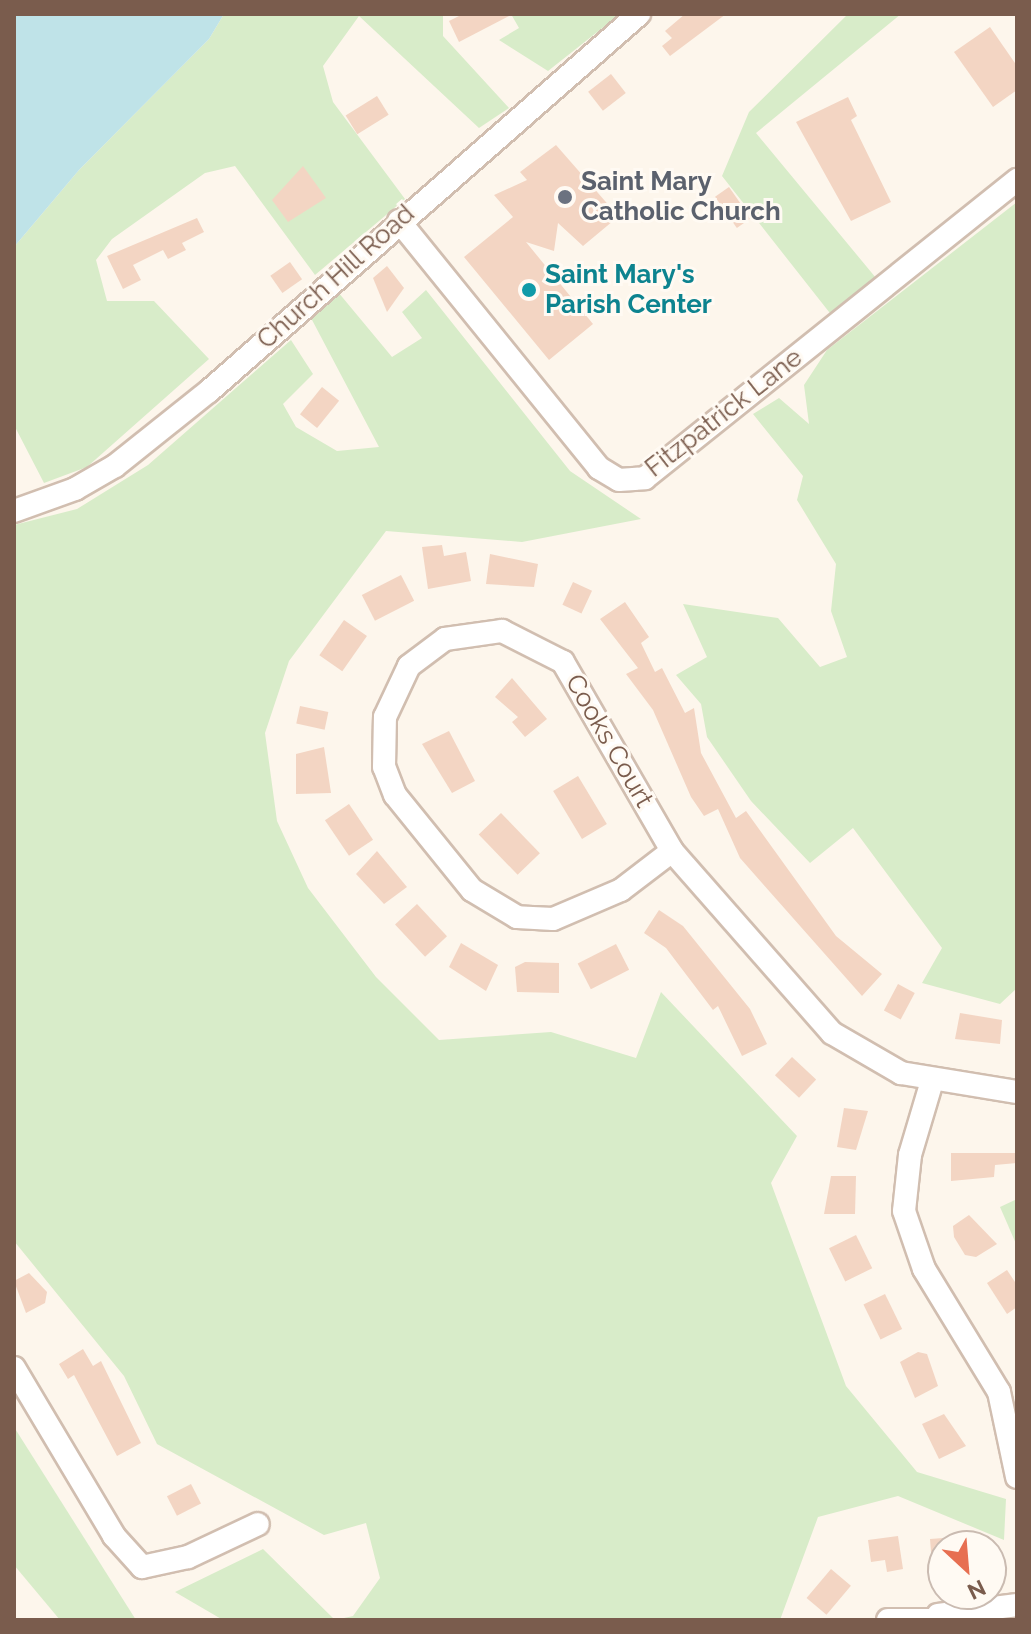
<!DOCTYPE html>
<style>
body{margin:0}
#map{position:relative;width:1031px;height:1634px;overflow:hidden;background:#fdf6ec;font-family:Raleway,sans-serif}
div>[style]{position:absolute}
.green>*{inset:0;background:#d8ecc9}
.water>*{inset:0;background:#bfe3e8}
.building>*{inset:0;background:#f3d5c3;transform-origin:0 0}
.roads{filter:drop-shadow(2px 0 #d1beb0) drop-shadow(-2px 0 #d1beb0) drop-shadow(0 2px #d1beb0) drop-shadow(0 -2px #d1beb0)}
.minor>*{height:22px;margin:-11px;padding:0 11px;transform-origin:11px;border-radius:11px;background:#fff}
.dots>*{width:22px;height:22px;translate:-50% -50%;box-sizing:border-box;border:4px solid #fffaf3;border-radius:50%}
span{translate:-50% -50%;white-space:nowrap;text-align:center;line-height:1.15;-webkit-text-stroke:6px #fffaf3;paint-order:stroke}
.worship-label{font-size:26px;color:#5b616d;font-weight:700}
.left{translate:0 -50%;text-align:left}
.culture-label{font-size:26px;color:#0d838f;font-weight:700}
.street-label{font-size:26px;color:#7a5c4d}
.frame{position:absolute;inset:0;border:16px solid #7a5c4d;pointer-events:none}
.north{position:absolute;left:927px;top:1530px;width:80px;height:80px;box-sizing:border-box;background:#fffaf3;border:2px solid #cabbb1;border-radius:50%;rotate:154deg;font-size:22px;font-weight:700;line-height:32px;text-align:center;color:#7a5c4d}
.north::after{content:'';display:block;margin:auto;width:28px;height:36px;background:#e76f51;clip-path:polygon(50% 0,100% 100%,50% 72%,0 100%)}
</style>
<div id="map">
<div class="green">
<i style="clip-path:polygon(224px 14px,443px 14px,443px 36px,509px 108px,479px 128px,359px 16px,323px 66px,333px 102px,405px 199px,315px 275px,235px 166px,205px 173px,112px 239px,96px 260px,107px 301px,154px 301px,209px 359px,87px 467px,44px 483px,14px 425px,14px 247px,79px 170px,209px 39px)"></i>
<i style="clip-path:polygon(511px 14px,620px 14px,548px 71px,499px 40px,519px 28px)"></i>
<i style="clip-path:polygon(848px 14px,901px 14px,756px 133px,876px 278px,833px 317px,722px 176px,749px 112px)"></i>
<i style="clip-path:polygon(1017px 202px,1017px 988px,1000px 1004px,922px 983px,942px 948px,853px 828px,810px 863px,751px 801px,707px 737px,701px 704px,676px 675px,707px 657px,683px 604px,778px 618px,820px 667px,847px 657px,831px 611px,836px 564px,797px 500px,803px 476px,753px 414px,779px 398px,809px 424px,804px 385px,827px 350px)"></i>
<i style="clip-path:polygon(426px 290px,570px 471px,641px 519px,522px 542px,386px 531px,289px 661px,265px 733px,277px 821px,308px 888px,376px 977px,439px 1040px,551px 1032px,636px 1058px,661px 992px,797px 1136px,771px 1183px,846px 1386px,917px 1472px,1006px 1499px,1004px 1540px,898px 1496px,818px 1517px,780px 1620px,223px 1620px,175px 1592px,263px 1549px,335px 1620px,353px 1616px,380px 1578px,366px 1523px,324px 1535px,157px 1444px,124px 1376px,14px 1241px,14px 525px,77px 509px,148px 465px,291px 340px,313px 374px,283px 404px,296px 427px,337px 451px,379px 447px,311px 318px,338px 292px,392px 357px,422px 338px,402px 312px)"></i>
<i style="clip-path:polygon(1017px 1199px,1017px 1246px,1000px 1207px)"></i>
<i style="clip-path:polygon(14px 1427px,136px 1620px,60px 1620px,14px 1565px)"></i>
</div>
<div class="water">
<i style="clip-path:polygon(14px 14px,224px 14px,209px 39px,79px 170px,14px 247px)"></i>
</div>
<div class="building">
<i style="clip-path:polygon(463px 14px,513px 14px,459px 42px,449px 21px)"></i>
<i style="clip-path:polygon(685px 14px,726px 14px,670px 56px,662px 46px,672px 38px,665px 31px)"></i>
<i style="clip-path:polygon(990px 27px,1017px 66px,1017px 90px,993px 107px,954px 52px)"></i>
<i style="left:611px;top:74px;width:24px;height:29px;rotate:52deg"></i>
<i style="left:377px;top:96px;width:22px;height:37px;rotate:58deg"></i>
<i style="clip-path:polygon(848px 97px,857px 116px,851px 120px,891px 202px,851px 221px,796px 122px)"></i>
<i style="clip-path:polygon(556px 145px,612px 209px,613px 221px,583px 246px,558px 223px,554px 251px,526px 242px,593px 324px,549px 360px,464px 257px,513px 217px,494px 195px,527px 180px,520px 172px)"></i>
<i style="clip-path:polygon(303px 166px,326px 198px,288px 222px,272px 200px)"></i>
<i style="left:729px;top:187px;width:38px;height:17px;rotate:55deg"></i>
<i style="clip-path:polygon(197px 218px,204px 232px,182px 243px,186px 250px,168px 259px,163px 250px,133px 265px,141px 280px,123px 289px,107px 256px)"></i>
<i style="left:290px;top:262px;width:21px;height:24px;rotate:55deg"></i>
<i style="clip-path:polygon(387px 266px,404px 288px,387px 312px,373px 278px)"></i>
<i style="left:322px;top:387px;width:22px;height:35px;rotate:39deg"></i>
<i style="clip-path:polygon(442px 545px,444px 556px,466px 552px,471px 581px,428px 589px,422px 547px)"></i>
<i style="clip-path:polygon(490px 554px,538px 564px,534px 587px,486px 584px)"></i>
<i style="left:401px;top:575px;width:29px;height:44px;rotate:63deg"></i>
<i style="left:573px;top:582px;width:21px;height:25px;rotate:25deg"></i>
<i style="clip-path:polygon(625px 602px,649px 637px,641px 643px,655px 672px,662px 668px,685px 713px,694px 708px,701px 753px,736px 818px,746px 811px,836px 936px,882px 974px,862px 996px,740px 858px,718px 809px,704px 816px,691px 797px,653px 710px,626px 674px,638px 668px,600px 619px)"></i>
<i style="left:344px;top:620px;width:28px;height:43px;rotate:35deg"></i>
<i style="clip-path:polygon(512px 678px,547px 719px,525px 737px,512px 722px,518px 717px,495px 697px)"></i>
<i style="left:300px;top:706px;width:29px;height:18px;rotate:12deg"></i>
<i style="clip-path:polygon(449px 731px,475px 781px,452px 793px,422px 744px)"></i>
<i style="clip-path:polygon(324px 747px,331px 793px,296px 794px,296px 754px)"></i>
<i style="left:578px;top:776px;width:56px;height:29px;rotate:59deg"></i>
<i style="left:349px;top:804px;width:43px;height:29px;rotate:56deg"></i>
<i style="left:501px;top:813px;width:56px;height:31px;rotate:46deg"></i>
<i style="clip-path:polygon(377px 851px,407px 887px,384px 904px,356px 874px)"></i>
<i style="left:417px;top:904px;width:44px;height:30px;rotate:47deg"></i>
<i style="clip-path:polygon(659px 910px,683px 926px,750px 1009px,767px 1044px,742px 1056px,718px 1006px,713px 1010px,666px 948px,644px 933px)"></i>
<i style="clip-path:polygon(461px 943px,498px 965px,486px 991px,449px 967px)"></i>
<i style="left:616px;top:944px;width:29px;height:43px;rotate:63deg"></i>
<i style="clip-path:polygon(525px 962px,559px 963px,559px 993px,517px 992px,515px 967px)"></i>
<i style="left:898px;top:984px;width:19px;height:30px;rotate:28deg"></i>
<i style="clip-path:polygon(960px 1013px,1002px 1020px,1000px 1044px,955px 1039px)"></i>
<i style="left:792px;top:1057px;width:33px;height:25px;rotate:43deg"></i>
<i style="clip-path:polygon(844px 1108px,868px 1111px,856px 1150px,837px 1147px)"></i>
<i style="clip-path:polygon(951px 1153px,1017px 1153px,1017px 1163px,995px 1165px,994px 1177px,951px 1181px)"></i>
<i style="clip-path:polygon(831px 1176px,856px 1176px,855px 1214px,824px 1214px)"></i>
<i style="clip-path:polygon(969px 1215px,997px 1244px,976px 1257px,965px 1255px,954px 1237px,953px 1226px)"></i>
<i style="left:856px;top:1235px;width:37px;height:30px;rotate:64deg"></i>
<i style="clip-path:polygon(1007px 1270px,1017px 1285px,1017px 1307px,1007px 1314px,987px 1283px)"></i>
<i style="clip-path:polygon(29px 1273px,47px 1292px,45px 1303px,26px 1313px,14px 1281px)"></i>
<i style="left:885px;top:1294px;width:39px;height:24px;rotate:64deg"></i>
<i style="clip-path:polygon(83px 1349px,93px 1366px,101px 1361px,141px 1443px,117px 1456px,74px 1375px,68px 1379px,59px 1364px)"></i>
<i style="clip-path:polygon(918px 1352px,927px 1354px,938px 1386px,915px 1398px,900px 1362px)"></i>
<i style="clip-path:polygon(944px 1414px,966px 1446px,939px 1459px,922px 1424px)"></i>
<i style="left:191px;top:1484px;width:22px;height:27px;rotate:63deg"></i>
<i style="clip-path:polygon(898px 1536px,903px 1569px,887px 1572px,885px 1560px,871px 1562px,868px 1540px)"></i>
<i style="clip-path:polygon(943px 1538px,943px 1563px,932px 1564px,930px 1539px)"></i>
<i style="left:831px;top:1569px;width:26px;height:38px;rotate:40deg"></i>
</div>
<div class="roads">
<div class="minor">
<i style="left:399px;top:221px;width:318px;rotate:51deg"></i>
<i style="left:599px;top:468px;width:23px;rotate:31deg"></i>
<i style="left:619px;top:480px;width:26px;rotate:-4deg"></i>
<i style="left:645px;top:478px;width:477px;rotate:-38.7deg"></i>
<i style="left:14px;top:511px;width:65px;rotate:-19.8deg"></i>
<i style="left:75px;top:489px;width:46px;rotate:-29.9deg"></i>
<i style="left:115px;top:466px;width:120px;rotate:-38.6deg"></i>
<i style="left:209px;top:391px;width:572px;rotate:-41.24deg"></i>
<i style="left:502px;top:631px;width:68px;rotate:26.9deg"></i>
<i style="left:563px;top:662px;width:218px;rotate:60deg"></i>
<i style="left:672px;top:851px;width:64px;rotate:142.6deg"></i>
<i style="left:621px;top:890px;width:74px;rotate:156.9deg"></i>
<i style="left:553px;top:919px;width:36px;rotate:-177deg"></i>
<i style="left:517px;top:917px;width:52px;rotate:-149deg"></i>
<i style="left:472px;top:890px;width:122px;rotate:-129deg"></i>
<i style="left:395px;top:795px;width:30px;rotate:-111deg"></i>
<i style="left:384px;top:767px;width:50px;rotate:-88.9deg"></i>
<i style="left:385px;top:717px;width:56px;rotate:-64.8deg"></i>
<i style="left:409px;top:666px;width:45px;rotate:-36.9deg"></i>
<i style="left:445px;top:639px;width:58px;rotate:-8deg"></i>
<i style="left:672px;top:851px;width:242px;rotate:48.7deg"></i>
<i style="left:832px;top:1033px;width:80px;rotate:30.1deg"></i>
<i style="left:901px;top:1073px;width:118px;rotate:9.3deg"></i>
<i style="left:932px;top:1081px;width:77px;rotate:106.6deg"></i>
<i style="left:910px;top:1155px;width:56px;rotate:96.1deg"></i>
<i style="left:904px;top:1211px;width:61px;rotate:71deg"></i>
<i style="left:924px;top:1269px;width:144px;rotate:58.6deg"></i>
<i style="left:999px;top:1392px;width:87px;rotate:78deg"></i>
<i style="left:14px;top:1368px;width:196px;rotate:59.2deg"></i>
<i style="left:114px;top:1536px;width:42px;rotate:47.9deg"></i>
<i style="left:142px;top:1567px;width:47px;rotate:-12.3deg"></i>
<i style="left:188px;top:1557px;width:77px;rotate:-25.2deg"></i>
<i style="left:938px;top:1615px;width:80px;rotate:-7.2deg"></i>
<i style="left:888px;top:1620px;width:49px"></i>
</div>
</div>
<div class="dots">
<i style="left:565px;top:197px;background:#6b7280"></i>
<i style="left:529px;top:290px;background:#0f9aa8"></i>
</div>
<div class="worship-label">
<span class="left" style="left:581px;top:197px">Saint Mary<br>Catholic Church</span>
</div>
<div class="culture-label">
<span class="left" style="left:545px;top:290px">Saint Mary's<br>Parish Center</span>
</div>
<div class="street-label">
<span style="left:336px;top:277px;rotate:-42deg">Church Hill Road</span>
<span style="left:724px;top:413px;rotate:-38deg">Fitzpatrick Lane</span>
<span style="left:609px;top:741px;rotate:60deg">Cooks Court</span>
</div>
<div class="frame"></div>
<div class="north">N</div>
</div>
